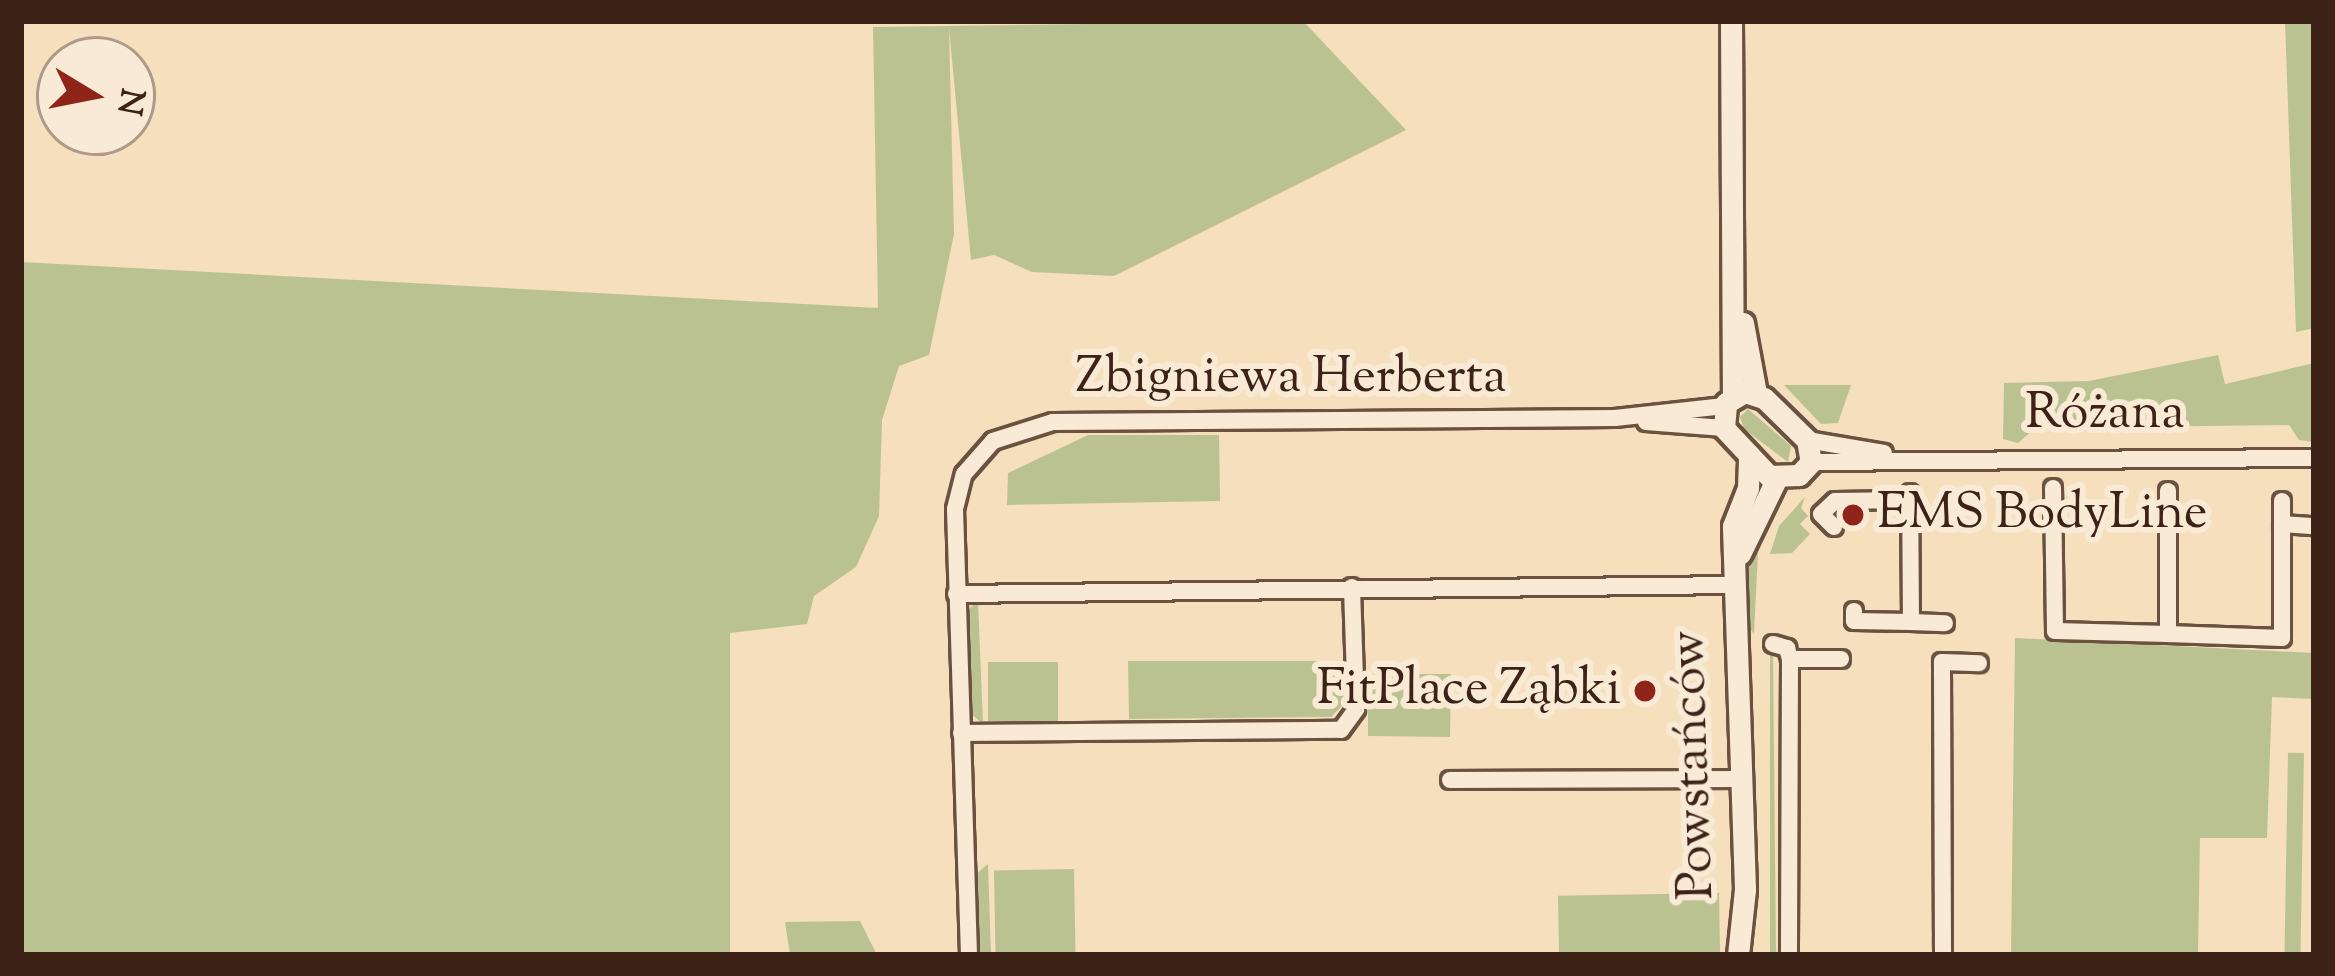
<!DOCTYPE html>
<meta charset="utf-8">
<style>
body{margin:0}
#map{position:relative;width:2335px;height:976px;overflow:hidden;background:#f5dfbd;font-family:"Sorts Mill Goudy",serif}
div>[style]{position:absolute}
.green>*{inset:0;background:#bbc292;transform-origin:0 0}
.roads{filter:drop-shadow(3px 0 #6a5140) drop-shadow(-3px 0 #6a5140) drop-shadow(0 3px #6a5140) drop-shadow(0 -3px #6a5140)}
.minor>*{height:16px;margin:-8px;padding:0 8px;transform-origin:8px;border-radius:8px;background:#f8ead4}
.tertiary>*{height:21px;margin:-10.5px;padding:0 10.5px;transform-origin:10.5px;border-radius:10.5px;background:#f8ead4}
.dots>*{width:33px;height:33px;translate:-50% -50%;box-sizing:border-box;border:6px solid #f8ead4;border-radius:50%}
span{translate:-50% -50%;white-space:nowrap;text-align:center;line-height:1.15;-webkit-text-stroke:12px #f8ead4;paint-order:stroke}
.street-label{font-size:51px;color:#3c2217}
.poi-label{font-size:51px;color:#3c2217}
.left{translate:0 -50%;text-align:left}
.right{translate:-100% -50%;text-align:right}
.frame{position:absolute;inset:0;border:24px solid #3c2217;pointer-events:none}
.north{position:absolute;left:36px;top:36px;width:120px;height:120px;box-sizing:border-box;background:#f8ead4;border:3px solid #ad9a88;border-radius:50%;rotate:100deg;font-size:33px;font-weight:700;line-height:48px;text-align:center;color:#3c2217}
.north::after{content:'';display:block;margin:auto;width:42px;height:54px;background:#8f2418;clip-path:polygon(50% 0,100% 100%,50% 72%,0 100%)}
</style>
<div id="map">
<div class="green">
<i style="clip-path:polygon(1303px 21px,1406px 130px,1114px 276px,1032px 272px,994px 255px,971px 260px,949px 28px,954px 234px,929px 355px,899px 366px,882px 420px,879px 516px,856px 567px,814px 596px,807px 624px,730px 633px,730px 955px,21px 955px,21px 262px,878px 308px,873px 27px)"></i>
<i style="clip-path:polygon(2285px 21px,2314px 21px,2314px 328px,2296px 332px)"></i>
<i style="clip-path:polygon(2218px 355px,2225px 384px,2314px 363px,2314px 442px,2299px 440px,2289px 425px,2035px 428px,2018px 443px,2003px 439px,2004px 383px,2089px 381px)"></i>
<i style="clip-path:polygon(1784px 385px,1851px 385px,1838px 423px,1821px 424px)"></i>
<i style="clip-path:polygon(1748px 409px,1791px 446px,1788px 462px,1744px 429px,1740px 417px)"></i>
<i style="clip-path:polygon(1088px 435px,1219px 435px,1220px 501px,1007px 505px,1008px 473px)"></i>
<i style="clip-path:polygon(1805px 497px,1801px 508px,1808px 516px,1800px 524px,1810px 534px,1792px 553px,1770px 554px,1779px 526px)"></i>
<i style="clip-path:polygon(1767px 522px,1758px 552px,1754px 634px,1745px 621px,1746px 561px)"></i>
<i style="clip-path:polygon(978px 601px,983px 724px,970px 713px,966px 612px)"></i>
<i style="clip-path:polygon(2015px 638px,2314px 653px,2314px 699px,2272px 697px,2267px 838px,2200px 838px,2198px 955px,2011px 955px)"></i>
<i style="clip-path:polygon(1770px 653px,1773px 653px,1776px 955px,1770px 955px)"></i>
<i style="clip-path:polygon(1128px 661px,1345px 661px,1345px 703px,1331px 717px,1129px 719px)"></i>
<i style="left:988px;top:662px;width:70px;height:59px"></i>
<i style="clip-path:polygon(1380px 674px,1451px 674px,1450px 737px,1368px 736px,1368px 687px)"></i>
<i style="left:2304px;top:753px;width:202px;height:16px;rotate:91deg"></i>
<i style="clip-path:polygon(988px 864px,991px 955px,978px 955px,976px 874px)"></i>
<i style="left:1074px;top:869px;width:86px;height:80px;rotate:89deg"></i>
<i style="left:1719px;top:893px;width:62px;height:161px;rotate:89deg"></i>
<i style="clip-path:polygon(860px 921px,877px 955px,790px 955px,785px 922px)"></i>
</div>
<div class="roads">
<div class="minor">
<i style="left:1646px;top:422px;width:78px;rotate:4.4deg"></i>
<i style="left:1807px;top:440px;width:78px;rotate:9.6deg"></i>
<i style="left:1811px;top:462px;width:503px;rotate:-0.46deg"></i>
<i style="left:2053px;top:488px;width:143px;rotate:89.2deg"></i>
<i style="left:2055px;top:631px;width:113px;rotate:1.5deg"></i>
<i style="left:2168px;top:634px;width:143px;rotate:-90deg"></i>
<i style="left:2282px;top:524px;width:32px;rotate:4deg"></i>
<i style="left:1834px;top:527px;width:18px;rotate:-135deg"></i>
<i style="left:1821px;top:514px;width:19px;rotate:-43deg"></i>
<i style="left:1835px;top:501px;width:75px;rotate:-0.8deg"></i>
<i style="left:956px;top:594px;width:778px;rotate:-0.66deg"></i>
<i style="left:1854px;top:611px;width:10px;rotate:90deg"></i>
<i style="left:1854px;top:621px;width:57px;rotate:1deg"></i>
<i style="left:1911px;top:622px;width:129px;rotate:-90.4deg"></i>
<i style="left:1911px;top:622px;width:34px;rotate:2deg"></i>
<i style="left:2168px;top:634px;width:114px;rotate:2deg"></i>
<i style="left:2282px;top:638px;width:137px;rotate:-90deg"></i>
<i style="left:1773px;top:644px;width:15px;rotate:16deg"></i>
<i style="left:1787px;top:648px;width:11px;rotate:75deg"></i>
<i style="left:1790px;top:659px;width:296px;rotate:90.2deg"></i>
<i style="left:1790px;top:659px;width:51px"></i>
<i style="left:961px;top:733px;width:380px;rotate:-0.5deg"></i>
<i style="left:1341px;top:730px;width:26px;rotate:-54deg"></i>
<i style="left:1356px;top:709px;width:122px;rotate:-91.9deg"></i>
<i style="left:1450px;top:780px;width:285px;rotate:-0.2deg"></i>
<i style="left:969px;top:955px;width:446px;rotate:-91.8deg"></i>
<i style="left:955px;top:509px;width:36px;rotate:-76deg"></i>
<i style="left:964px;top:474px;width:44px;rotate:-48.7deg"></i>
<i style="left:993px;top:441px;width:63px;rotate:-17.6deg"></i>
<i style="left:1053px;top:422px;width:562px;rotate:-0.41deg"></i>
<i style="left:1615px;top:418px;width:110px;rotate:-6.3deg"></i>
<i style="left:1943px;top:955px;width:293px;rotate:-90.2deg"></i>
<i style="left:1942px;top:662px;width:37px;rotate:2deg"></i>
</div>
<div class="tertiary">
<i style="left:1731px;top:21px;width:374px;rotate:89.7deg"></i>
<i style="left:1743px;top:323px;width:71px;rotate:79.5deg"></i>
<i style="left:1745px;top:392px;width:20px;rotate:18deg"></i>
<i style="left:1764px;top:398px;width:60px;rotate:44.3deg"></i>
<i style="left:1807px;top:440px;width:22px;rotate:80deg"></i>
<i style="left:1811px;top:462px;width:18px;rotate:133deg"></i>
<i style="left:1799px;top:475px;width:30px;rotate:178deg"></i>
<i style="left:1769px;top:476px;width:66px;rotate:-133.2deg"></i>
<i style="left:1724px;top:428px;width:25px;rotate:-85deg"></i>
<i style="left:1726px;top:403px;width:22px;rotate:-30deg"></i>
<i style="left:1740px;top:554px;width:82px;rotate:-64.1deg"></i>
<i style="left:1738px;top:955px;width:66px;rotate:-83.9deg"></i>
<i style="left:1745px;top:889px;width:363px;rotate:-91.9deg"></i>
<i style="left:1733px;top:526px;width:41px;rotate:-68.5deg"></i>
<i style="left:1748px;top:488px;width:33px;rotate:-88deg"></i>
</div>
</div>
<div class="dots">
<i style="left:1853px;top:515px;background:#8f2418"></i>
<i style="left:1645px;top:691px;background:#8f2418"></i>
</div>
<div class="street-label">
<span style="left:1291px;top:379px">Zbigniewa Herberta</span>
<span style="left:2105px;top:415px">Różana</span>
<span style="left:1695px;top:765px;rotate:-92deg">Powstańców</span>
</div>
<div class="poi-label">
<span class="left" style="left:1877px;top:515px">EMS BodyLine</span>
<span class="right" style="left:1621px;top:691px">FitPlace Ząbki</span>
</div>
<div class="frame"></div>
<div class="north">N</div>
</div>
